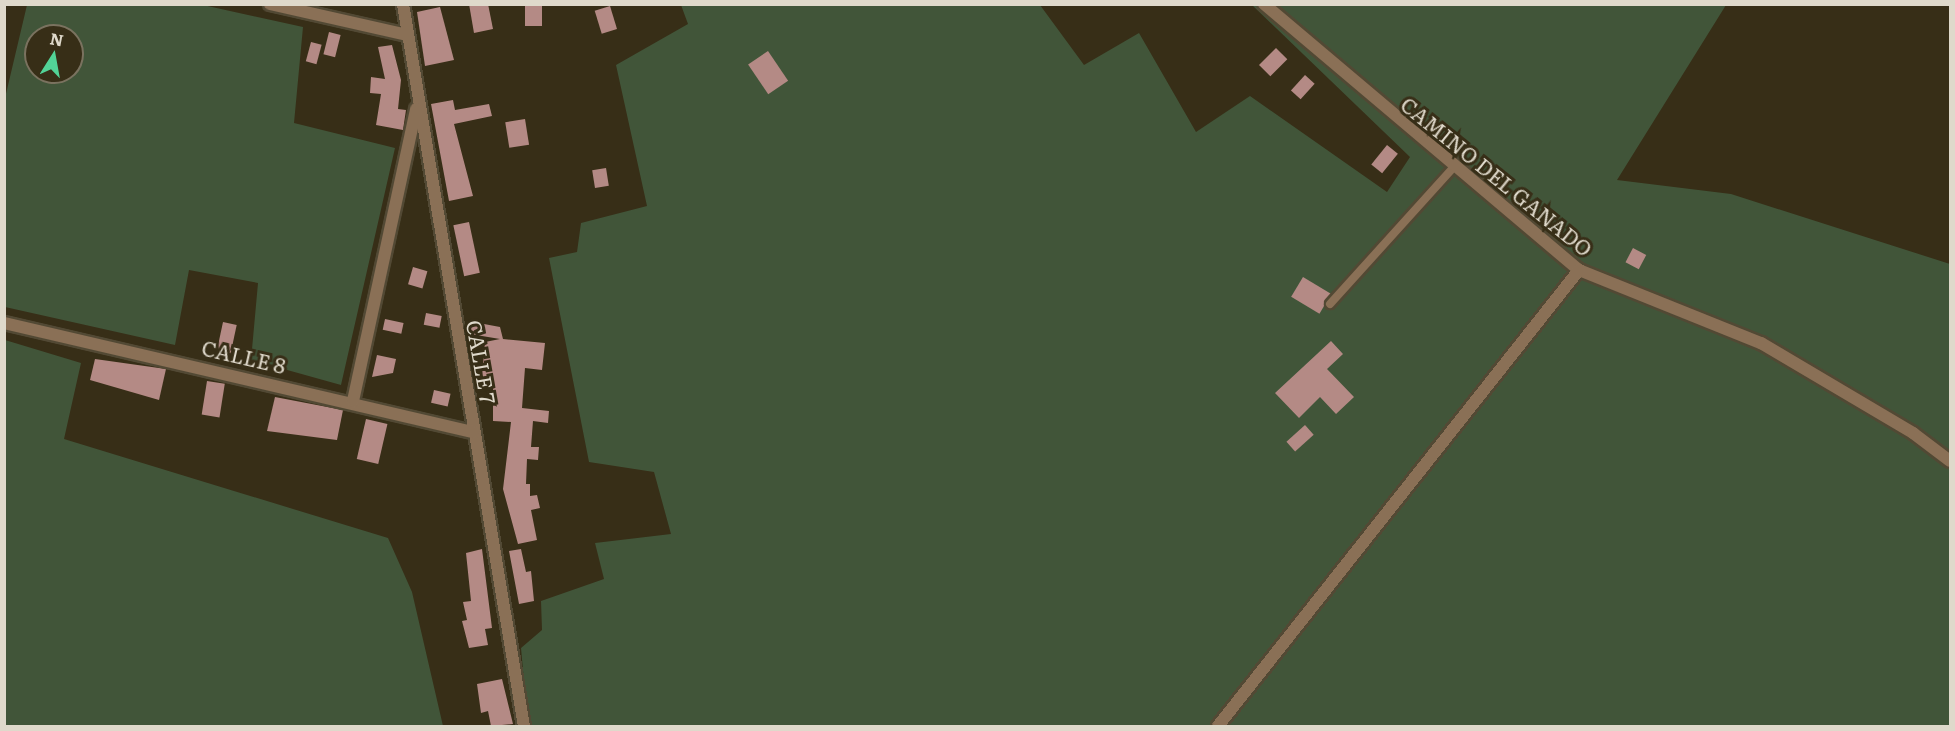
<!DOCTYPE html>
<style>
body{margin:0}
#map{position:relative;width:1955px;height:731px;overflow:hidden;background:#372e17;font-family:Literata,serif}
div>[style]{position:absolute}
.green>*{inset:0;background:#415539}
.building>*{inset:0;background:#b48a85;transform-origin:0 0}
.roads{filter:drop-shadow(2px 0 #524934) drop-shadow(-2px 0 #524934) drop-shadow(0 2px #524934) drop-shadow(0 -2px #524934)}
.service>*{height:8px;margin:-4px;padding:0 4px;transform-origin:4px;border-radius:4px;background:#8a7056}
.minor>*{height:12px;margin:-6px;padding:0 6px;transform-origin:6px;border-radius:6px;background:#8a7056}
span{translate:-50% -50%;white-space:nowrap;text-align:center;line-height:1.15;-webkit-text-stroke:6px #372e17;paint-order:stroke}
.street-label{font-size:21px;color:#dfd9cb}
.frame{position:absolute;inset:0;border:6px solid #dfd9cb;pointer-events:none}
.north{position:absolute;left:24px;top:24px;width:60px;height:60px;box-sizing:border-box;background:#372e17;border:2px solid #7a725f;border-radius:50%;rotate:11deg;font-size:16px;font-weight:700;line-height:24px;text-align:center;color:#dfd9cb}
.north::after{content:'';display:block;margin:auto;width:21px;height:27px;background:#52d397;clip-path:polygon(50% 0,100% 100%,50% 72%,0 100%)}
</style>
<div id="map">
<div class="green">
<i style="clip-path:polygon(evenodd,27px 5px,203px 5px,303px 27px,294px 123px,395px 148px,341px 385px,251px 360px,258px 283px,189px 270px,175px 345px,5px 307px,5px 98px,27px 5px,36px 36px,72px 36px,72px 72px,36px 72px,36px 36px)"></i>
<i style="clip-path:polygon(681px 5px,1040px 5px,1084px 65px,1139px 33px,1196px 132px,1250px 96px,1387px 192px,1410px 157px,1252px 5px,1726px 5px,1617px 180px,1731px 194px,1950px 264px,1950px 726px,528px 726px,521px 648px,542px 630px,541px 601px,604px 579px,595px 543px,671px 534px,654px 472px,589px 462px,549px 258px,577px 252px,581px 223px,647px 206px,616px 65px,688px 24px)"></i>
<i style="clip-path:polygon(5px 340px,81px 363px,64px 439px,388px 538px,412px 592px,443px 726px,5px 726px)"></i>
</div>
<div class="building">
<i style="clip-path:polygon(469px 4px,488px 4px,493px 29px,474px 33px)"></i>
<i style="left:525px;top:4px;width:17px;height:22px"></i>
<i style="left:610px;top:6px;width:24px;height:16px;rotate:73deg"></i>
<i style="clip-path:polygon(440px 7px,454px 60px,425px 66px,417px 12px)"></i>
<i style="left:329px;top:32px;width:12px;height:23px;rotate:14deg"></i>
<i style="left:311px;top:42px;width:11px;height:20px;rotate:15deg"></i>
<i style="clip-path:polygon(392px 45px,401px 80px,398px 109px,406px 110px,403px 130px,376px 125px,381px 94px,370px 93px,371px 77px,385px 79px,378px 47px)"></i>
<i style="left:1276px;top:48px;width:16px;height:24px;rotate:45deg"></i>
<i style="left:768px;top:51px;width:36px;height:24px;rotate:56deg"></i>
<i style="left:1305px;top:75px;width:13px;height:21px;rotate:42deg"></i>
<i style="clip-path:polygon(453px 100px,455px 110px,489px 104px,492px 116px,454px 124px,473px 196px,449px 201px,431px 104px)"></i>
<i style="left:525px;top:119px;width:26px;height:20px;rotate:81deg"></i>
<i style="left:1387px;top:145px;width:14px;height:25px;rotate:39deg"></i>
<i style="left:606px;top:168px;width:18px;height:14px;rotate:81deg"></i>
<i style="left:469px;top:222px;width:52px;height:16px;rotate:78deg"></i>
<i style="left:1633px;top:248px;width:15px;height:16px;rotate:28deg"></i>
<i style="left:413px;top:267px;width:15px;height:18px;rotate:16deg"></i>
<i style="left:1303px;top:277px;width:33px;height:23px;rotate:31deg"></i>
<i style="left:426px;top:313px;width:16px;height:12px;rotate:11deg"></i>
<i style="left:385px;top:319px;width:19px;height:11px;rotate:12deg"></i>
<i style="clip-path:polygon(468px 321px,500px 327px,503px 339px,545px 343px,542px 370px,525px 368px,522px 408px,549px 411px,548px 423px,533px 421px,531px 447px,539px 447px,538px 460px,527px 459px,526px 484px,530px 484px,530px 496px,537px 495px,540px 508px,531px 510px,537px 540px,518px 544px,503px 489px,511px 422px,493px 421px,493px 387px,481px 386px,485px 342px,500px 339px,470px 334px)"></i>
<i style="left:223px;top:322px;width:14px;height:29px;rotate:12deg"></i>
<i style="clip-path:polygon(1331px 341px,1343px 354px,1327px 369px,1354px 397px,1336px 414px,1320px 397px,1299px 418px,1275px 393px)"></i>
<i style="clip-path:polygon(377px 355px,396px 359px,393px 373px,372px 377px)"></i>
<i style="clip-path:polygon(95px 359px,166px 369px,159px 400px,90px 380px)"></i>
<i style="left:207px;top:381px;width:18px;height:34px;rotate:9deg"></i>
<i style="left:434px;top:390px;width:17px;height:13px;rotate:13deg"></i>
<i style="clip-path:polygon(275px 397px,343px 410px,337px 440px,267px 431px)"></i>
<i style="left:366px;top:419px;width:22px;height:41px;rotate:13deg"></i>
<i style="left:1305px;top:425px;width:13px;height:25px;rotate:48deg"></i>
<i style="clip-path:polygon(482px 549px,492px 628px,485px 629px,488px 645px,469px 648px,462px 621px,467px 620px,463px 602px,471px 601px,466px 553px)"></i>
<i style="clip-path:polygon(521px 549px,526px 572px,531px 571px,534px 601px,519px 604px,509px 551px)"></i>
<i style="clip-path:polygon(502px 679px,513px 724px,491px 726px,488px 711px,481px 713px,477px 684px)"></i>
</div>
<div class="roads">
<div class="service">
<i style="left:1330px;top:304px;width:183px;rotate:-47.9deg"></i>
</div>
<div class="minor">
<i style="left:270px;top:4px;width:141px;rotate:12.7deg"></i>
<i style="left:403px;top:4px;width:732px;rotate:80.49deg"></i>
<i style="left:1264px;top:4px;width:412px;rotate:40.2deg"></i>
<i style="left:1579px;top:270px;width:196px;rotate:21.9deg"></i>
<i style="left:1761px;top:343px;width:177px;rotate:30.6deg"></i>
<i style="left:1913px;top:433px;width:46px;rotate:37.1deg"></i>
<i style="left:4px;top:323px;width:482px;rotate:13.1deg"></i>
<i style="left:353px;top:401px;width:299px;rotate:-77.8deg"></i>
<i style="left:1218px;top:726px;width:582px;rotate:-51.63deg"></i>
</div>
</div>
<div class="street-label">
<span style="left:1497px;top:176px;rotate:39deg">CAMINO DEL GANADO</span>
<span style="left:244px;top:356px;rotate:13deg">CALLE 8</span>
<span style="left:482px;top:362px;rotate:80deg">CALLE 7</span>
</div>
<div class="frame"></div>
<div class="north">N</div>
</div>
